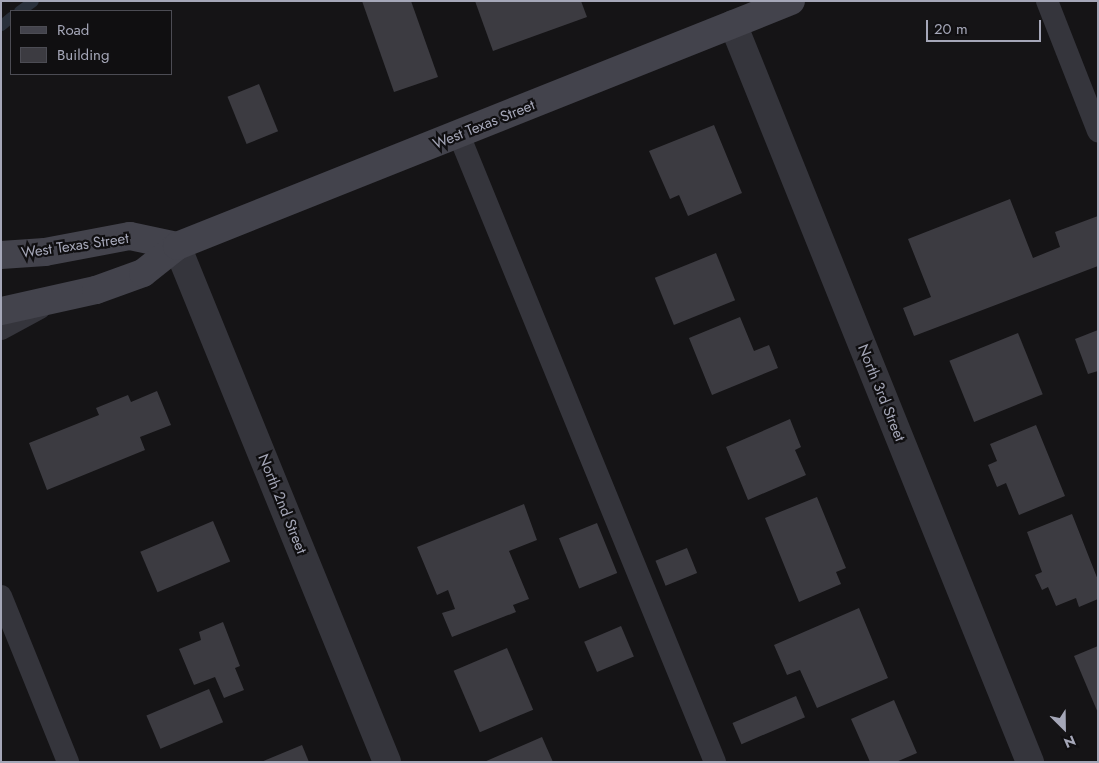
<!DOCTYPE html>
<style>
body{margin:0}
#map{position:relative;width:1099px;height:763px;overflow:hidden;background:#151416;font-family:Jost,sans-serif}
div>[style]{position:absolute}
.stream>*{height:11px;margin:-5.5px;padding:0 5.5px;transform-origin:5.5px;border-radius:5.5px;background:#29303b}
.building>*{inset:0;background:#3c3b41;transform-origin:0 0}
.lane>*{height:22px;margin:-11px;padding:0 11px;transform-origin:11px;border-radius:11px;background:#35353c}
.street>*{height:28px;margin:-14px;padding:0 14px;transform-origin:14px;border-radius:14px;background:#35353c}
.secondary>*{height:28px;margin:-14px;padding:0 14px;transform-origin:14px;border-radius:14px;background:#43434c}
span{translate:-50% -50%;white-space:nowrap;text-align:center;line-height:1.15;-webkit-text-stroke:4.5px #100f11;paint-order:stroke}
.street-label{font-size:15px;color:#a5a7b8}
.frame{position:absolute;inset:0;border:2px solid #a5a7b8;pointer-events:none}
.legend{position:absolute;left:10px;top:10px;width:162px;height:65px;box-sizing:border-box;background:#100f11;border:1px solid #4c4c54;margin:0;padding:6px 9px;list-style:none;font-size:15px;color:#a5a7b8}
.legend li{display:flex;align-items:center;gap:10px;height:25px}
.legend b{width:25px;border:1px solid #4c4c54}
.north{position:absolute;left:1039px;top:703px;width:50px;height:50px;-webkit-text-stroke:4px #100f11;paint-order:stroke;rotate:157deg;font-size:14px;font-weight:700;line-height:20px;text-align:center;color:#a5a7b8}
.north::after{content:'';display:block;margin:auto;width:18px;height:22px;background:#a5a7b8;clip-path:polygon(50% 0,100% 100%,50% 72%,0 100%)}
.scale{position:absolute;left:926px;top:20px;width:115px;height:22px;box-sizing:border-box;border:2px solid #a5a7b8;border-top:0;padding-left:6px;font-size:15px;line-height:18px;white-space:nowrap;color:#a5a7b8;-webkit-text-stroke:4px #100f11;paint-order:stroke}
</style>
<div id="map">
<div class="stream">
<i style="left:19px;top:11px;width:17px;rotate:-36deg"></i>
<i style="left:1px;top:25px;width:13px;rotate:-39deg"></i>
</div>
<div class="building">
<i style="clip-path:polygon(362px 1px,411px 1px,438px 77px,394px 92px)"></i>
<i style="clip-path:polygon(475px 1px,581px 1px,587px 17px,493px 51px)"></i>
<i style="left:259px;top:84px;width:51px;height:34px;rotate:68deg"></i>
<i style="clip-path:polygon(714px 125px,742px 193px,688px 216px,679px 195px,670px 199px,649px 151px)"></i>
<i style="clip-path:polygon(1010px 199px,1033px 258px,1060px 247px,1055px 232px,1098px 216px,1098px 266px,914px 336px,903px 308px,931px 297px,908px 239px)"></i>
<i style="left:716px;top:253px;width:51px;height:66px;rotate:68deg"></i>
<i style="clip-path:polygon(740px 317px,754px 351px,769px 345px,778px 368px,712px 395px,689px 338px)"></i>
<i style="clip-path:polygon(1098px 330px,1098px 371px,1088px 374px,1075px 339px)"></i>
<i style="left:1018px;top:333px;width:66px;height:74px;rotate:68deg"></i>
<i style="clip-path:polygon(157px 391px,171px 425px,140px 437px,145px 450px,47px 490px,29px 443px,99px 415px,96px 408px,128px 395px,131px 402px)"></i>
<i style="clip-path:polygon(790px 419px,801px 447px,795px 450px,806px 475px,748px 500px,726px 447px)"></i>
<i style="clip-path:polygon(1036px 425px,1065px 496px,1019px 515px,1006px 483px,997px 487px,988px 465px,997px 461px,990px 444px)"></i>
<i style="clip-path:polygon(817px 497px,846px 568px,836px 572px,841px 584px,799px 602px,765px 518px)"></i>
<i style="clip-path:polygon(524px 504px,537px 540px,509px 551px,529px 599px,513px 605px,516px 612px,452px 637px,442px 613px,455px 609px,448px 590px,437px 595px,417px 547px)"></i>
<i style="clip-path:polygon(1072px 514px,1098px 580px,1098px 599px,1079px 607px,1076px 598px,1056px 606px,1048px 587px,1042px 590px,1035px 575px,1042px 572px,1027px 532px)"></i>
<i style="left:213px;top:521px;width:44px;height:79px;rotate:67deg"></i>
<i style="left:597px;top:523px;width:54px;height:41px;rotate:68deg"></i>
<i style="left:687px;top:548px;width:27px;height:34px;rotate:68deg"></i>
<i style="clip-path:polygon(859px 608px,888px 678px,817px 708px,800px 670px,787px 675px,774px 645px)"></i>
<i style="clip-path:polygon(223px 622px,240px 666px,235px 668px,244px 690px,224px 698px,215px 677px,194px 685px,179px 649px,201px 640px,199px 632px)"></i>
<i style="left:621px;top:626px;width:33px;height:40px;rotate:67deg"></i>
<i style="clip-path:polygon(1098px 646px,1098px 713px,1074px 656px)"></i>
<i style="left:507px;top:648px;width:67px;height:58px;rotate:67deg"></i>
<i style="left:209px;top:689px;width:36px;height:68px;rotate:67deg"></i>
<i style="left:796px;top:696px;width:23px;height:69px;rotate:67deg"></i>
<i style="clip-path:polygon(894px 700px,917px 753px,896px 762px,870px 762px,851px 719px)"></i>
<i style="clip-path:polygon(542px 737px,553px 762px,484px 762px)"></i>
<i style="clip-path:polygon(302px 745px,309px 762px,261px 762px)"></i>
</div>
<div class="lane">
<i style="left:1047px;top:1px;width:140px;rotate:68.6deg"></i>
<i style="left:459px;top:135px;width:677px;rotate:67.79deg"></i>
<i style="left:1px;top:329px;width:44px;rotate:-28.3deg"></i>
<i style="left:1px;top:596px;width:179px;rotate:68deg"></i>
</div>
<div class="street">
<i style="left:733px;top:24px;width:796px;rotate:68.08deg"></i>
<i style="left:177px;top:246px;width:557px;rotate:67.85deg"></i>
</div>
<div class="secondary">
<i style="left:1px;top:255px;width:44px;rotate:-3.9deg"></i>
<i style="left:45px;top:252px;width:86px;rotate:-10.7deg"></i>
<i style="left:130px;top:236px;width:48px;rotate:12deg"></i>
<i style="left:1px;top:311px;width:97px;rotate:-12.5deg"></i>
<i style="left:96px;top:290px;width:50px;rotate:-19.9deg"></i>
<i style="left:143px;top:273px;width:43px;rotate:-38.5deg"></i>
<i style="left:177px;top:246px;width:661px;rotate:-21.75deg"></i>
</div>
<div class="street-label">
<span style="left:484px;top:125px;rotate:-22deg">West Texas Street</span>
<span style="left:75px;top:246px;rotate:-8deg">West Texas Street</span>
<span style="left:881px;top:393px;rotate:68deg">North 3rd Street</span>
<span style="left:282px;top:504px;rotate:68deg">North 2nd Street</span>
</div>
<div class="frame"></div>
<ul class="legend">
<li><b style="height:6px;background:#43434c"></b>Road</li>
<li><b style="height:14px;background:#3c3b41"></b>Building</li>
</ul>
<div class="north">N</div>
<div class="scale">20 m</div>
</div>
